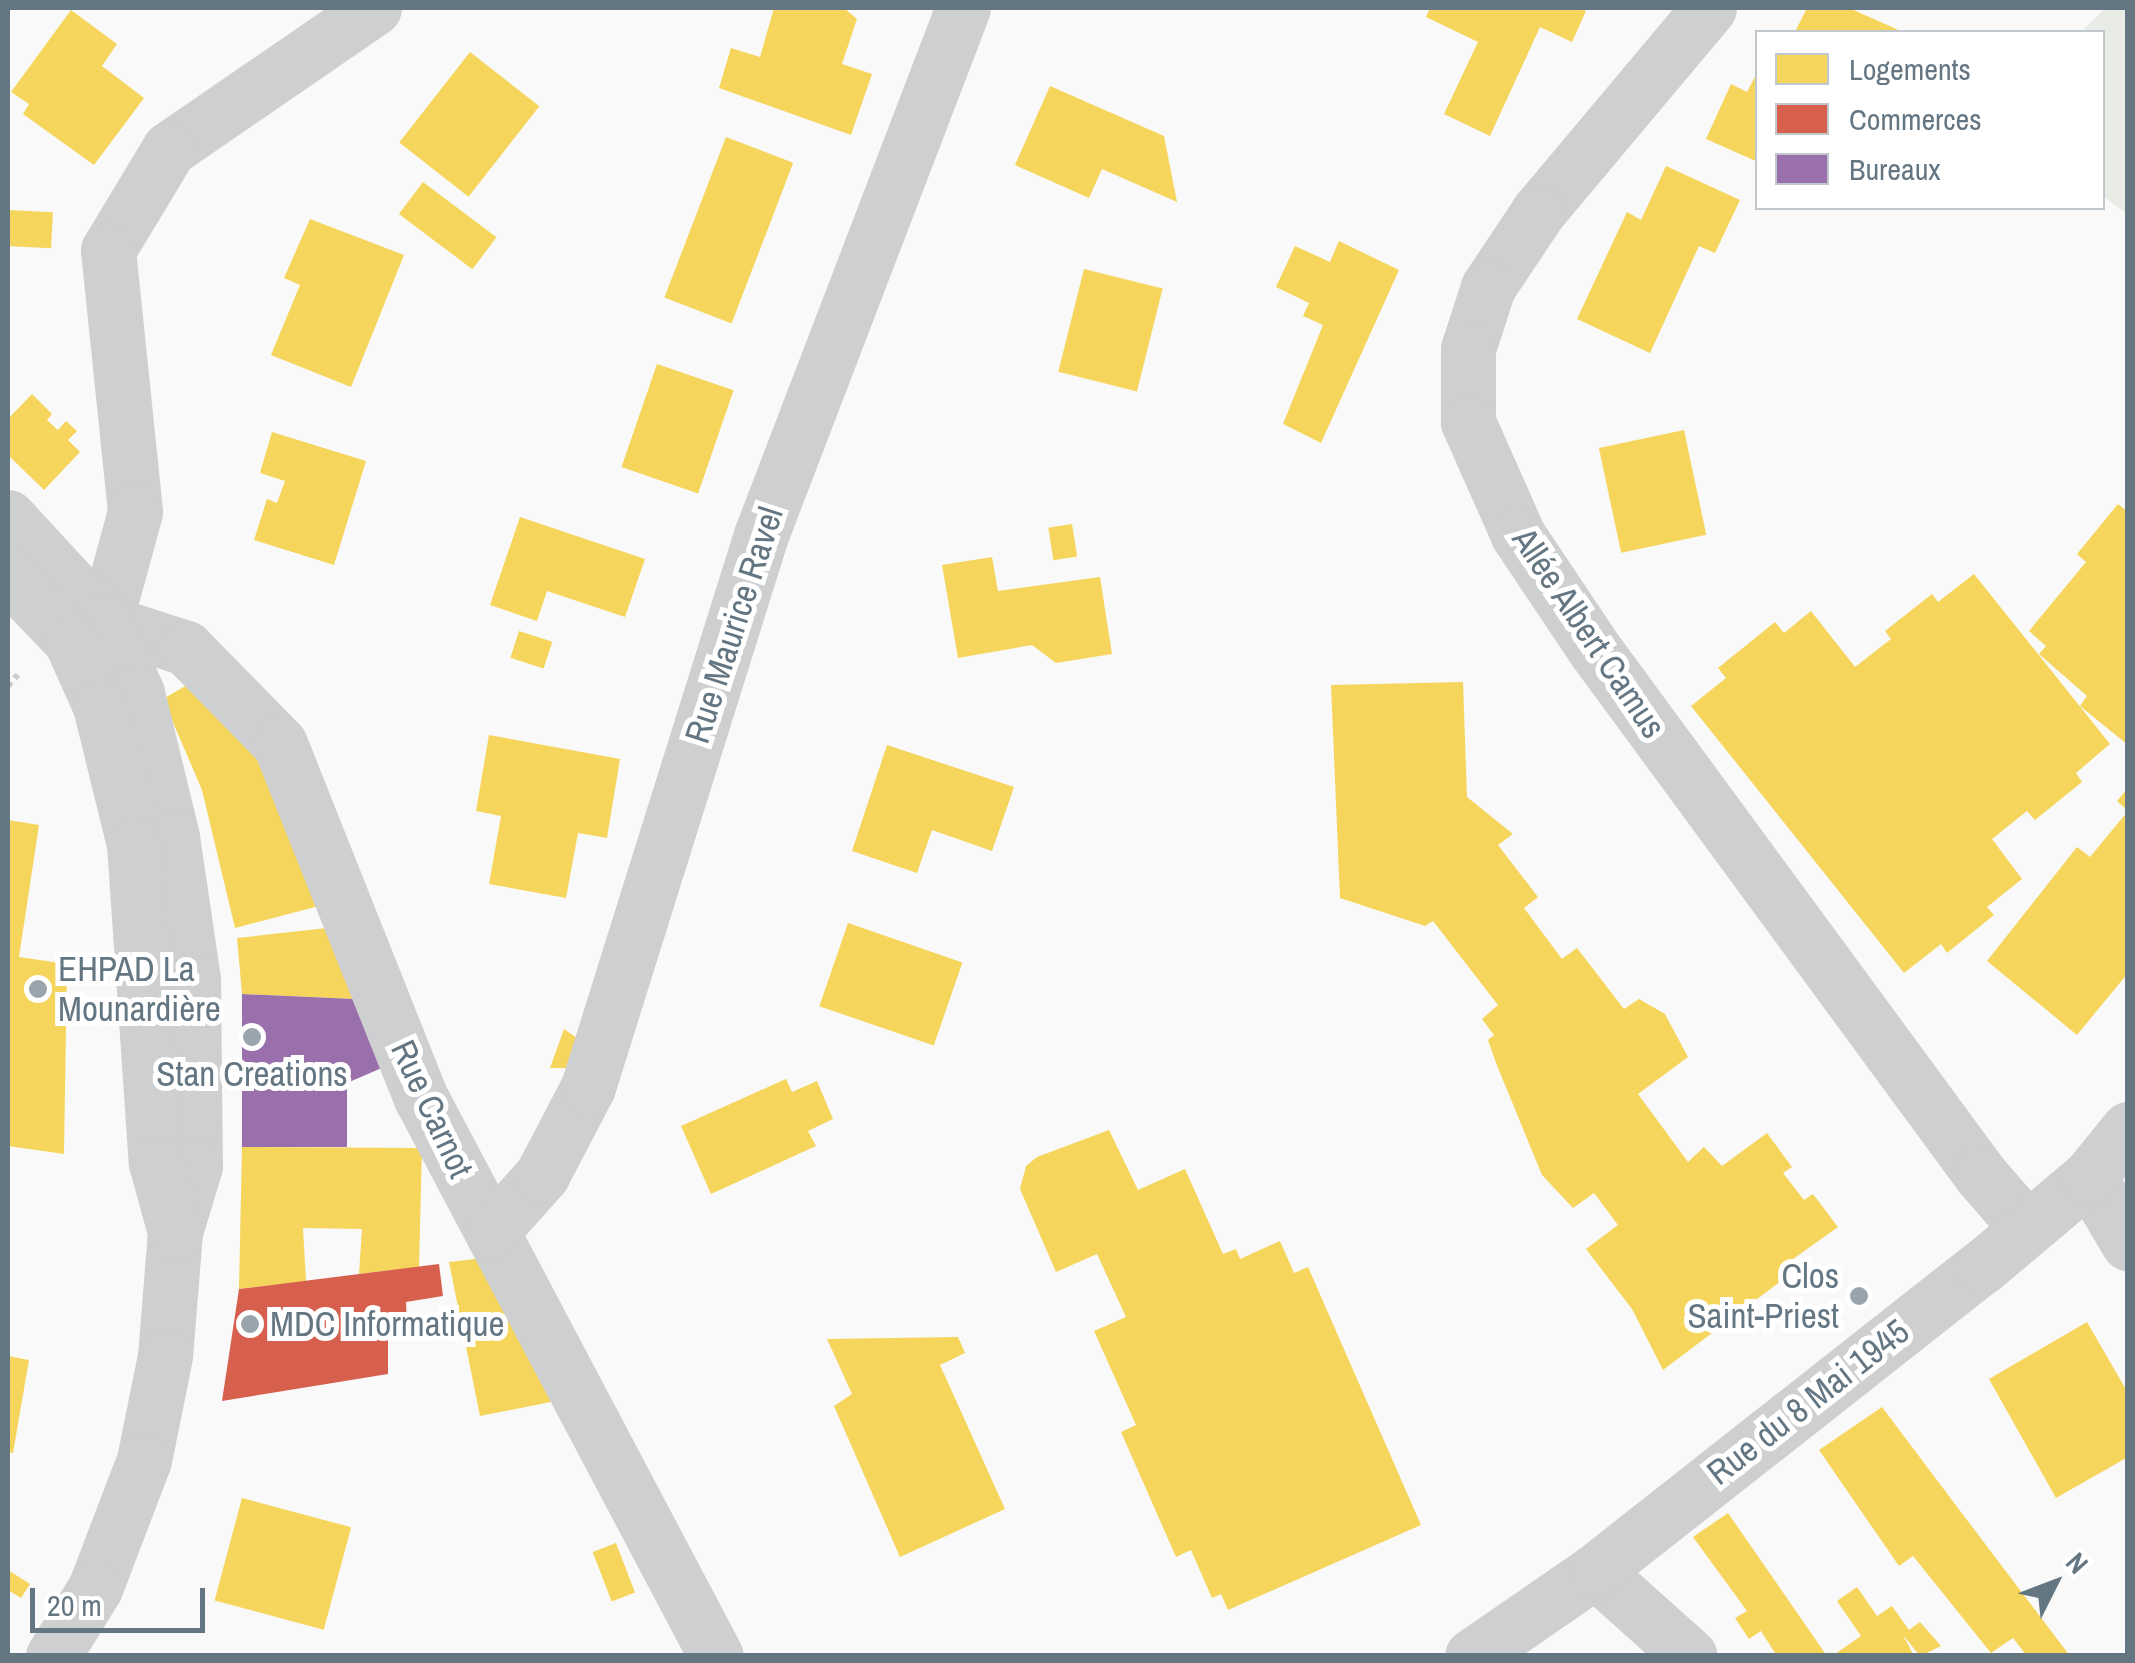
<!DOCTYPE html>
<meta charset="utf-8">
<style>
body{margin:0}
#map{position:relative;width:2135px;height:1663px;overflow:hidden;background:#f9f9f9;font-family:"Archivo Narrow",sans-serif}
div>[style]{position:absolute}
.green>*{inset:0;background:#e8ebe6}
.homes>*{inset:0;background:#f6d55c;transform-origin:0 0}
.shops>*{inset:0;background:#d6604d}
.offices>*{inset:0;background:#9970ab}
.path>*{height:6px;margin-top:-3px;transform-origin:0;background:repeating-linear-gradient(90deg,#cbcccd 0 5px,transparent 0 10px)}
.minor>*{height:55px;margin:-27.5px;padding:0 27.5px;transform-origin:27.5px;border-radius:27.5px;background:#cecfd0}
.dots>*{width:28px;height:28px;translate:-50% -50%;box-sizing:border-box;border:5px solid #fff;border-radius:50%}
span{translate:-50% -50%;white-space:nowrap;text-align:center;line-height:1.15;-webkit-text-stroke:10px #fff;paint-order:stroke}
.street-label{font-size:35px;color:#657683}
.poi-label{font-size:35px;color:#657683}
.left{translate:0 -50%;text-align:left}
.right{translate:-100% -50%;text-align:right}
.frame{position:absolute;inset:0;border:10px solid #657683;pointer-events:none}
.legend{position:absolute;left:1755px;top:30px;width:350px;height:180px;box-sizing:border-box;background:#fff;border:2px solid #c1c8cd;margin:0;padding:12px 18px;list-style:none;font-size:30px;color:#657683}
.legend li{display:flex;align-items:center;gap:20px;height:50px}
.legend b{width:50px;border:2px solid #c1c8cd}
.north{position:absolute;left:2005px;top:1533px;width:100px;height:100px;-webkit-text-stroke:8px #fff;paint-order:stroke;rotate:48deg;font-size:28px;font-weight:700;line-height:40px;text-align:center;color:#657683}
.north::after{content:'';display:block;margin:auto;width:35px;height:45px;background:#657683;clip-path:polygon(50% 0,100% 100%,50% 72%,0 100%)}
.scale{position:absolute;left:30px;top:1588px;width:175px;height:45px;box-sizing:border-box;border:5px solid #657683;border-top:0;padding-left:12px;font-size:30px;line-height:35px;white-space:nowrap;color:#657683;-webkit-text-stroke:8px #fff;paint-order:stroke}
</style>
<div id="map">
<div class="green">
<i style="clip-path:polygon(2106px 8px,2127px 8px,2127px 214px,2103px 196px,2102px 32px,2081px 32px)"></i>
</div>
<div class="homes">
<i style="clip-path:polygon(774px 8px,844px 8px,857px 19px,842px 64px,872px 74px,851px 135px,719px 88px,731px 48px,760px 57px)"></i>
<i style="clip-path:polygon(1430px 8px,1578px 8px,1586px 11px,1572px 42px,1540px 27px,1490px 136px,1444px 114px,1478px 42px,1426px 17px)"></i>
<i style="clip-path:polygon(1807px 8px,1849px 8px,1903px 32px,1795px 32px)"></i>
<i style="clip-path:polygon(71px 10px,117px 44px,102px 66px,144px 98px,94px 165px,23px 114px,29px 104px,11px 92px)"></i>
<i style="left:470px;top:52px;width:88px;height:115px;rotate:38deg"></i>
<i style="clip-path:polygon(1758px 71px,1758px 162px,1706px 139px,1731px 84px,1747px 92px)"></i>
<i style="clip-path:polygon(1050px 86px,1164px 136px,1177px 202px,1102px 169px,1089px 198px,1015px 165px)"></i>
<i style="left:726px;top:137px;width:72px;height:172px;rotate:21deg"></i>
<i style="clip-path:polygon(1666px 166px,1740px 200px,1715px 253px,1699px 246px,1650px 353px,1577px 319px,1627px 212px,1641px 220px)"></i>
<i style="left:423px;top:182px;width:92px;height:40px;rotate:37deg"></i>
<i style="left:8px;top:210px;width:45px;height:36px;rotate:3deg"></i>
<i style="clip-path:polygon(310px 219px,404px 255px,351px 387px,271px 355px,300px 285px,284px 278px)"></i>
<i style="clip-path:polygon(1339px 241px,1399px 270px,1321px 443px,1283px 424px,1323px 325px,1303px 316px,1309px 303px,1276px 287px,1295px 246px,1330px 262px)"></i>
<i style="left:1084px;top:269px;width:81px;height:106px;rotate:14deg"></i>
<i style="left:657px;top:364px;width:81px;height:109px;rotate:19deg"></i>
<i style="clip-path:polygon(32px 394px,52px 414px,47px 420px,58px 430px,66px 421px,77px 431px,68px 440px,80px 452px,44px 490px,8px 455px,8px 419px)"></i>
<i style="left:1684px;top:430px;width:107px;height:87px;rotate:78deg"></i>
<i style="clip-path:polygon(272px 432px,366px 461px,334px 565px,254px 540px,267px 499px,277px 503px,285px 481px,260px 473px)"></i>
<i style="clip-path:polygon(2118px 504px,2128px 512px,2128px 745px,2080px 706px,2087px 696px,2039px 654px,2046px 646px,2029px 631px,2086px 562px,2077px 554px)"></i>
<i style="clip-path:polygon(520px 517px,645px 559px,625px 617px,547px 591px,537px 621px,490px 605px)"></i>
<i style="left:1072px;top:524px;width:33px;height:24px;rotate:81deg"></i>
<i style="clip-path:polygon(992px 557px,998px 591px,1100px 577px,1112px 654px,1056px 663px,1032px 645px,958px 658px,942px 565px)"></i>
<i style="clip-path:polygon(1974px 574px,2110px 744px,2076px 773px,2082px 782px,2035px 820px,2027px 811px,1992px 839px,2022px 879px,1987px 907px,1994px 915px,1947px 953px,1941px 944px,1904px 973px,1691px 706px,1726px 678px,1718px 668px,1775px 622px,1784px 633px,1811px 611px,1855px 667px,1891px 639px,1885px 631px,1932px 594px,1938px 602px)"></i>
<i style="left:519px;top:631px;width:35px;height:28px;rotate:18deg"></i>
<i style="clip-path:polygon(1463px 682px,1467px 797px,1513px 834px,1498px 845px,1538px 897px,1524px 908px,1562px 959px,1577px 948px,1624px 1009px,1639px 999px,1665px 1014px,1688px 1057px,1638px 1094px,1688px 1162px,1704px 1147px,1722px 1166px,1767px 1133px,1792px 1167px,1783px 1173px,1804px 1200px,1813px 1194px,1838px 1227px,1779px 1269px,1785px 1278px,1663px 1370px,1632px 1309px,1586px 1249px,1618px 1225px,1594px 1193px,1573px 1208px,1542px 1175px,1496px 1063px,1488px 1040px,1494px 1035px,1482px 1019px,1498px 1005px,1433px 921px,1425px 926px,1340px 898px,1331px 685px)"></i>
<i style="clip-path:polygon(187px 685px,256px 753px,319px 906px,235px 928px,202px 790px,163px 699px)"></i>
<i style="clip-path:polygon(489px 735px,620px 759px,607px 838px,578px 833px,566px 898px,489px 884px,501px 816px,476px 811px)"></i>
<i style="clip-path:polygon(887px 745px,1014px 787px,992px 851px,932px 830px,917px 873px,852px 851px)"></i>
<i style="clip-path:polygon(2128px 788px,2128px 811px,2117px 801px)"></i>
<i style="clip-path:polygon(2128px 811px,2128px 973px,2077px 1035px,1987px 961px,2077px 847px,2090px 857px)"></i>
<i style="clip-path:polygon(8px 820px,39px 825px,19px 957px,67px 964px,64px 1154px,8px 1146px)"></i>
<i style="left:848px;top:923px;width:121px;height:88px;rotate:19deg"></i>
<i style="clip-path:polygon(327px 928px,354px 999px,242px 994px,237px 938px)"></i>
<i style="clip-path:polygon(564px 1029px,584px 1043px,576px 1068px,550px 1068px)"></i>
<i style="clip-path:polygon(786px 1079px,792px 1092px,817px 1081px,833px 1119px,808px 1131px,816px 1146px,711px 1194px,681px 1126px)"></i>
<i style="clip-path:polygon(1109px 1130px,1138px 1190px,1185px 1169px,1223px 1254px,1236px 1249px,1240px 1259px,1280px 1241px,1294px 1273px,1308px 1267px,1421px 1525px,1228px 1610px,1221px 1594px,1212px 1598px,1191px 1550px,1176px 1557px,1121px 1432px,1136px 1425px,1094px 1331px,1126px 1317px,1097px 1254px,1056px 1272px,1020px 1189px,1026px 1166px,1037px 1157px)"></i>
<i style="clip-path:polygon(242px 1147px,422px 1148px,419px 1267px,359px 1274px,362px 1229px,303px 1228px,306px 1281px,239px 1289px)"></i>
<i style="clip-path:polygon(484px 1258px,556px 1401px,480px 1416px,449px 1262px)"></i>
<i style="clip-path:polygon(2087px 1322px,2128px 1393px,2128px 1457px,2056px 1498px,1989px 1379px)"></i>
<i style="clip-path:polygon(958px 1337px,965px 1353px,940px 1365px,1005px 1509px,900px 1557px,834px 1406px,852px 1394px,827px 1339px)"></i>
<i style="clip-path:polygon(8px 1356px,29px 1360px,13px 1453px,8px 1452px)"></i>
<i style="clip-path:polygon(1882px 1407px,1967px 1520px,2070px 1656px,2027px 1656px,2013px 1638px,1991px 1653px,1913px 1556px,1899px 1566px,1819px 1450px)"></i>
<i style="left:242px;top:1498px;width:113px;height:106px;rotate:15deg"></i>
<i style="clip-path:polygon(1728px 1513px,1827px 1656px,1777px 1656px,1761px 1631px,1749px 1639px,1735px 1618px,1747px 1611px,1693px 1537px)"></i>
<i style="left:616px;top:1543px;width:53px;height:25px;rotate:69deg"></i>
<i style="clip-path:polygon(8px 1570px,30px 1584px,21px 1598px,8px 1590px)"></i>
<i style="clip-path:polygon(1857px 1587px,1877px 1616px,1892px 1606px,1909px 1630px,1920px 1622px,1941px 1646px,1920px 1656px,1903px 1635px,1914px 1656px,1832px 1656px,1861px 1636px,1837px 1601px)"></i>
</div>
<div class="shops">
<i style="clip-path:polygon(439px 1264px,443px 1296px,406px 1302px,407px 1324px,388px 1326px,388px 1374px,222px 1401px,239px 1289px)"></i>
</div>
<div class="offices">
<i style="clip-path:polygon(242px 994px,354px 999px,384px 1067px,347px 1083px,347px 1147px,242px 1147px)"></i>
</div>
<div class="path">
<i style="left:8px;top:686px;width:18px;rotate:-49deg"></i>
</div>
<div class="minor">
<i style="left:374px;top:8px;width:249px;rotate:145.5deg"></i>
<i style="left:169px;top:149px;width:118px;rotate:121.1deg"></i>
<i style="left:108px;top:250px;width:263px;rotate:84.1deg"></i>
<i style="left:135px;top:512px;width:114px;rotate:105.3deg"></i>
<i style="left:105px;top:622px;width:85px;rotate:17.8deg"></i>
<i style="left:186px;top:648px;width:134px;rotate:45.6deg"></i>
<i style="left:280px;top:744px;width:381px;rotate:68.3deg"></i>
<i style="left:421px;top:1098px;width:631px;rotate:62.14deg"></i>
<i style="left:1709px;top:8px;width:266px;rotate:130deg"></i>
<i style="left:1538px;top:212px;width:90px;rotate:123.7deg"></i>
<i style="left:1488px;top:287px;width:65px;rotate:107.9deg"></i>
<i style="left:1468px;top:349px;width:73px;rotate:90deg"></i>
<i style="left:1468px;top:422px;width:124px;rotate:66.1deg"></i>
<i style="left:1518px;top:535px;width:138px;rotate:56.2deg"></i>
<i style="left:1595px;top:650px;width:650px;rotate:53.69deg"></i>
<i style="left:1980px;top:1174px;width:72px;rotate:49deg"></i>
<i style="left:8px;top:517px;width:143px;rotate:47.3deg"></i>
<i style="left:105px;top:622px;width:78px;rotate:65.7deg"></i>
<i style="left:137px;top:693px;width:148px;rotate:76.3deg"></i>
<i style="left:172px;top:837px;width:144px;rotate:81.6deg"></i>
<i style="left:193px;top:979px;width:187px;rotate:89.4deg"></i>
<i style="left:195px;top:1166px;width:69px;rotate:106.9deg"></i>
<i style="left:175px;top:1232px;width:124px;rotate:94.6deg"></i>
<i style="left:165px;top:1356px;width:106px;rotate:101.4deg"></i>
<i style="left:144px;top:1460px;width:137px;rotate:110.9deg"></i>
<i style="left:95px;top:1588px;width:80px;rotate:121.7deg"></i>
<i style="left:8px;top:575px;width:91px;rotate:46.3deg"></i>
<i style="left:71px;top:641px;width:71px;rotate:66deg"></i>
<i style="left:100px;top:706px;width:142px;rotate:76.2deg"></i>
<i style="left:134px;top:844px;width:320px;rotate:86.1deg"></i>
<i style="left:156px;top:1163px;width:72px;rotate:74.6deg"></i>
<i style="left:2089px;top:1177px;width:77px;rotate:59.4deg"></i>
<i style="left:492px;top:1231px;width:75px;rotate:-48.2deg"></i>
<i style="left:542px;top:1175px;width:99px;rotate:-62.4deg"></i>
<i style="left:588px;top:1087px;width:578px;rotate:-72.6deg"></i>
<i style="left:761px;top:535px;width:564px;rotate:-69.03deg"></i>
<i style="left:1595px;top:1571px;width:127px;rotate:41.8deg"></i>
<i style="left:1472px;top:1656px;width:150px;rotate:-34.6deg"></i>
<i style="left:1595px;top:1571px;width:492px;rotate:-38.2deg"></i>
<i style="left:1982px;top:1267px;width:140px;rotate:-40.1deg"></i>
<i style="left:2089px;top:1177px;width:62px;rotate:-50.9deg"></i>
</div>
<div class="dots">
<i style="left:38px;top:989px;background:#99a4ac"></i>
<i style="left:252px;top:1037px;background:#99a4ac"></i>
<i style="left:1859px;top:1296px;background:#99a4ac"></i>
<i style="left:250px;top:1324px;background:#99a4ac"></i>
</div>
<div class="street-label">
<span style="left:734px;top:625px;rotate:-72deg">Rue Maurice Ravel</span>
<span style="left:1589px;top:633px;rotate:56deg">Allée Albert Camus</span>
<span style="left:432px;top:1109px;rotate:65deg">Rue Carnot</span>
<span style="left:1808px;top:1402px;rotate:-38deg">Rue du 8 Mai 1945</span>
</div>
<div class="poi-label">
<span class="left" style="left:58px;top:989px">EHPAD La<br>Mounardière</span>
<span style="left:252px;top:1074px">Stan Creations</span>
<span class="right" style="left:1839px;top:1296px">Clos<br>Saint-Priest</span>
<span class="left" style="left:270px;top:1324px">MDC Informatique</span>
</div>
<div class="frame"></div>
<ul class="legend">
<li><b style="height:28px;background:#f6d55c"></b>Logements</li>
<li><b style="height:28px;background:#d6604d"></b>Commerces</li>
<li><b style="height:28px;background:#9970ab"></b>Bureaux</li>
</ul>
<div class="north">N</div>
<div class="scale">20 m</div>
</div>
